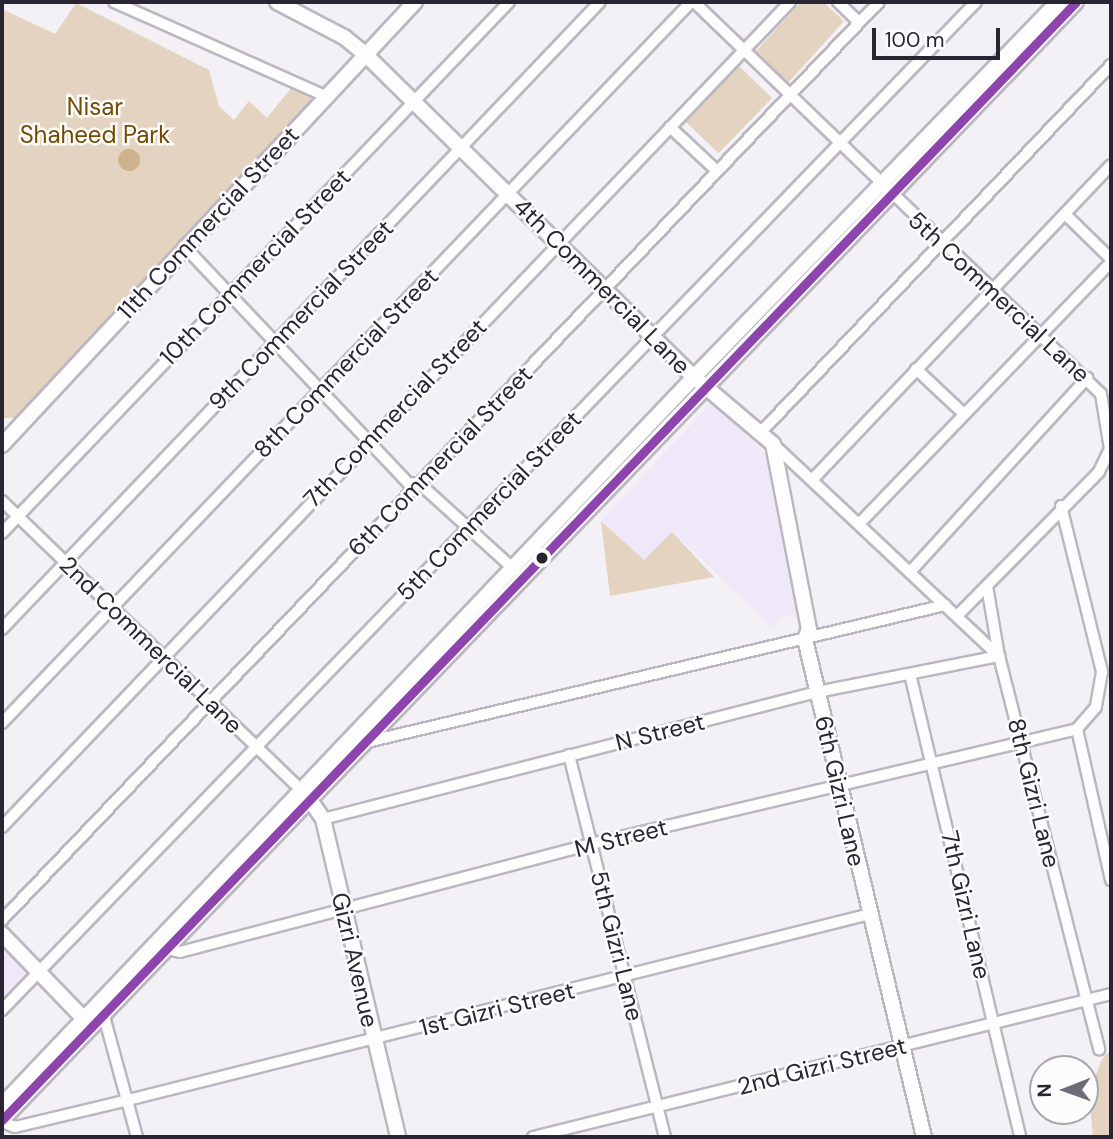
<!DOCTYPE html>
<style>
body{margin:0}
#map{position:relative;width:1113px;height:1139px;overflow:hidden;background:#f3f0f6;font-family:"DM Sans",sans-serif}
div>[style]{position:absolute}
.built>*{inset:0;background:#efe8f9}
.green>*{inset:0;background:#e3d3c0;transform-origin:0 0}
.water>*{inset:0;background:#cdb28c}
.round{border-radius:50%}
.roads{filter:drop-shadow(2px 0 #bbb7c0) drop-shadow(-2px 0 #bbb7c0) drop-shadow(0 2px #bbb7c0) drop-shadow(0 -2px #bbb7c0)}
.street>*{height:10px;margin:-5px;padding:0 5px;transform-origin:5px;border-radius:5px;background:#fdfdfe}
.secondary>*{height:14px;margin:-7px;padding:0 7px;transform-origin:7px;border-radius:7px;background:#fdfdfe}
.bus-1>*{height:9px;margin:-4.5px;padding:0 4.5px;transform-origin:4.5px;border-radius:4.5px;background:#8e44ad}
.dots>*{width:19px;height:19px;translate:-50% -50%;box-sizing:border-box;border:4px solid #fcfcfc;border-radius:50%}
span{translate:-50% -50%;white-space:nowrap;text-align:center;line-height:1.15;-webkit-text-stroke:5px #fcfcfc;paint-order:stroke}
.park-label{font-size:24px;color:#714c00}
.street-label{font-size:24px;color:#2a2532}
.frame{position:absolute;inset:0;border:4px solid #2a2532;pointer-events:none}
.north{position:absolute;left:1029px;top:1055px;width:70px;height:70px;box-sizing:border-box;background:#fcfcfc;border:2px solid #a8a6ab;border-radius:50%;rotate:269deg;font-size:19px;font-weight:700;line-height:28px;text-align:center;color:#2a2532}
.north::after{content:'';display:block;margin:auto;width:24px;height:32px;background:#706c77;clip-path:polygon(50% 0,100% 100%,50% 72%,0 100%)}
.scale{position:absolute;left:872px;top:28px;width:128px;height:32px;box-sizing:border-box;border:4px solid #2a2532;border-top:0;padding-left:9px;font-size:21px;line-height:24px;white-space:nowrap;color:#2a2532;-webkit-text-stroke:5px #fcfcfc;paint-order:stroke}
</style>
<div id="map">
<div class="built">
<i style="clip-path:polygon(712px 402px,766px 454px,803px 614px,784px 616px,773px 628px,673px 532px,644px 560px,601px 521px)"></i>
<i style="clip-path:polygon(2px 942px,35px 975px,2px 1008px)"></i>
</div>
<div class="green">
<i style="clip-path:polygon(801px 2px,823px 2px,844px 21px,788px 83px,754px 53px)"></i>
<i style="clip-path:polygon(76px 3px,209px 70px,219px 106px,234px 120px,249px 101px,267px 118px,291px 88px,317px 101px,17px 418px,2px 418px,2px 9px,55px 34px)"></i>
<i style="left:739px;top:66px;width:46px;height:77px;rotate:44deg"></i>
<i style="clip-path:polygon(601px 521px,644px 560px,672px 532px,714px 577px,610px 596px)"></i>
<i style="clip-path:polygon(1111px 1050px,1111px 1137px,1093px 1137px,1089px 1093px,1102px 1059px)"></i>
</div>
<div class="water">
<i class="round" style="left:118px;top:149px;width:22px;height:22px"></i>
</div>
<div class="roads">
<div class="street">
<i style="left:114px;top:2px;width:233px;rotate:24deg"></i>
<i style="left:694px;top:2px;width:565px;rotate:43.92deg"></i>
<i style="left:1101px;top:394px;width:56px;rotate:80.7deg"></i>
<i style="left:1110px;top:449px;width:25px;rotate:116deg"></i>
<i style="left:1099px;top:472px;width:202px;rotate:134.6deg"></i>
<i style="left:838px;top:2px;width:29px;rotate:44deg"></i>
<i style="left:670px;top:127px;width:64px;rotate:43.1deg"></i>
<i style="left:1065px;top:214px;width:64px;rotate:44.4deg"></i>
<i style="left:184px;top:246px;width:326px;rotate:46.6deg"></i>
<i style="left:408px;top:483px;width:12px;rotate:5deg"></i>
<i style="left:420px;top:484px;width:128px;rotate:42.2deg"></i>
<i style="left:916px;top:369px;width:66px;rotate:43.2deg"></i>
<i style="left:761px;top:432px;width:507px;rotate:-46.36deg"></i>
<i style="left:773px;top:444px;width:308px;rotate:43.2deg"></i>
<i style="left:812px;top:480px;width:434px;rotate:-46.5deg"></i>
<i style="left:2px;top:501px;width:414px;rotate:44deg"></i>
<i style="left:1061px;top:506px;width:171px;rotate:76.1deg"></i>
<i style="left:1102px;top:672px;width:36px;rotate:100deg"></i>
<i style="left:1096px;top:707px;width:29px;rotate:131deg"></i>
<i style="left:859px;top:524px;width:364px;rotate:-46.1deg"></i>
<i style="left:2px;top:533px;width:734px;rotate:-46.32deg"></i>
<i style="left:910px;top:572px;width:263px;rotate:-47.6deg"></i>
<i style="left:987px;top:586px;width:71px;rotate:80.3deg"></i>
<i style="left:999px;top:656px;width:406px;rotate:75.7deg"></i>
<i style="left:2px;top:629px;width:866px;rotate:-46.36deg"></i>
<i style="left:910px;top:674px;width:476px;rotate:76.6deg"></i>
<i style="left:2px;top:723px;width:997px;rotate:-46.3deg"></i>
<i style="left:1077px;top:729px;width:155px;rotate:77.3deg"></i>
<i style="left:367px;top:742px;width:594px;rotate:-13.33deg"></i>
<i style="left:569px;top:755px;width:394px;rotate:75.9deg"></i>
<i style="left:323px;top:819px;width:510px;rotate:-14.42deg"></i>
<i style="left:817px;top:692px;width:186px;rotate:-11.2deg"></i>
<i style="left:2px;top:827px;width:1141px;rotate:-46.31deg"></i>
<i style="left:2px;top:920px;width:1270px;rotate:-46.31deg"></i>
<i style="left:167px;top:949px;width:13px;rotate:13deg"></i>
<i style="left:180px;top:952px;width:425px;rotate:-14.7deg"></i>
<i style="left:591px;top:844px;width:499px;rotate:-13.3deg"></i>
<i style="left:2px;top:1010px;width:1402px;rotate:-45.98deg"></i>
<i style="left:98px;top:1011px;width:11px;rotate:52deg"></i>
<i style="left:105px;top:1020px;width:121px;rotate:74.7deg"></i>
<i style="left:2px;top:1122px;width:14px;rotate:21deg"></i>
<i style="left:15px;top:1127px;width:116px;rotate:-13.4deg"></i>
<i style="left:128px;top:1100px;width:765px;rotate:-14.07deg"></i>
<i style="left:533px;top:1137px;width:595px;rotate:-13.9deg"></i>
</div>
<div class="secondary">
<i style="left:277px;top:2px;width:76px;rotate:27.6deg"></i>
<i style="left:344px;top:37px;width:27px;rotate:39deg"></i>
<i style="left:365px;top:54px;width:461px;rotate:44.5deg"></i>
<i style="left:694px;top:377px;width:104px;rotate:40.3deg"></i>
<i style="left:773px;top:444px;width:188px;rotate:79deg"></i>
<i style="left:809px;top:629px;width:11px;rotate:112deg"></i>
<i style="left:805px;top:639px;width:512px;rotate:76.56deg"></i>
<i style="left:2px;top:445px;width:606px;rotate:-47.01deg"></i>
<i style="left:305px;top:793px;width:32px;rotate:55deg"></i>
<i style="left:323px;top:819px;width:327px;rotate:76.7deg"></i>
<i style="left:2px;top:934px;width:127px;rotate:46deg"></i>
<i style="left:2px;top:1105px;width:1004px;rotate:-46.45deg"></i>
<i style="left:694px;top:377px;width:523px;rotate:-45.85deg"></i>
<i style="left:2px;top:1120px;width:1550px;rotate:-46.15deg"></i>
</div>
</div>
<div class="bus-1">
<i style="left:2px;top:1120px;width:1550px;rotate:-46.15deg"></i>
</div>
<div class="dots">
<i style="left:542px;top:558px;background:#2a2532"></i>
</div>
<div class="park-label">
<span style="left:95px;top:121px">Nisar<br>Shaheed Park</span>
</div>
<div class="street-label">
<span style="left:208px;top:223px;rotate:-47deg">11th Commercial Street</span>
<span style="left:255px;top:267px;rotate:-46deg">10th Commercial Street</span>
<span style="left:602px;top:286px;rotate:45deg">4th Commercial Lane</span>
<span style="left:999px;top:297px;rotate:43deg">5th Commercial Lane</span>
<span style="left:301px;top:315px;rotate:-46deg">9th Commercial Street</span>
<span style="left:346px;top:363px;rotate:-46deg">8th Commercial Street</span>
<span style="left:395px;top:413px;rotate:-46deg">7th Commercial Street</span>
<span style="left:440px;top:461px;rotate:-46deg">6th Commercial Street</span>
<span style="left:489px;top:506px;rotate:-46deg">5th Commercial Street</span>
<span style="left:151px;top:645px;rotate:44deg">2nd Commercial Lane</span>
<span style="left:660px;top:732px;rotate:-14deg">N Street</span>
<span style="left:840px;top:791px;rotate:77deg">6th Gizri Lane</span>
<span style="left:1034px;top:793px;rotate:76deg">8th Gizri Lane</span>
<span style="left:621px;top:838px;rotate:-14deg">M Street</span>
<span style="left:966px;top:905px;rotate:77deg">7th Gizri Lane</span>
<span style="left:617px;top:946px;rotate:76deg">5th Gizri Lane</span>
<span style="left:355px;top:960px;rotate:77deg">Gizri Avenue</span>
<span style="left:497px;top:1009px;rotate:-14deg">1st Gizri Street</span>
<span style="left:822px;top:1066px;rotate:-14deg">2nd Gizri Street</span>
</div>
<div class="frame"></div>
<div class="north">N</div>
<div class="scale">100 m</div>
</div>
